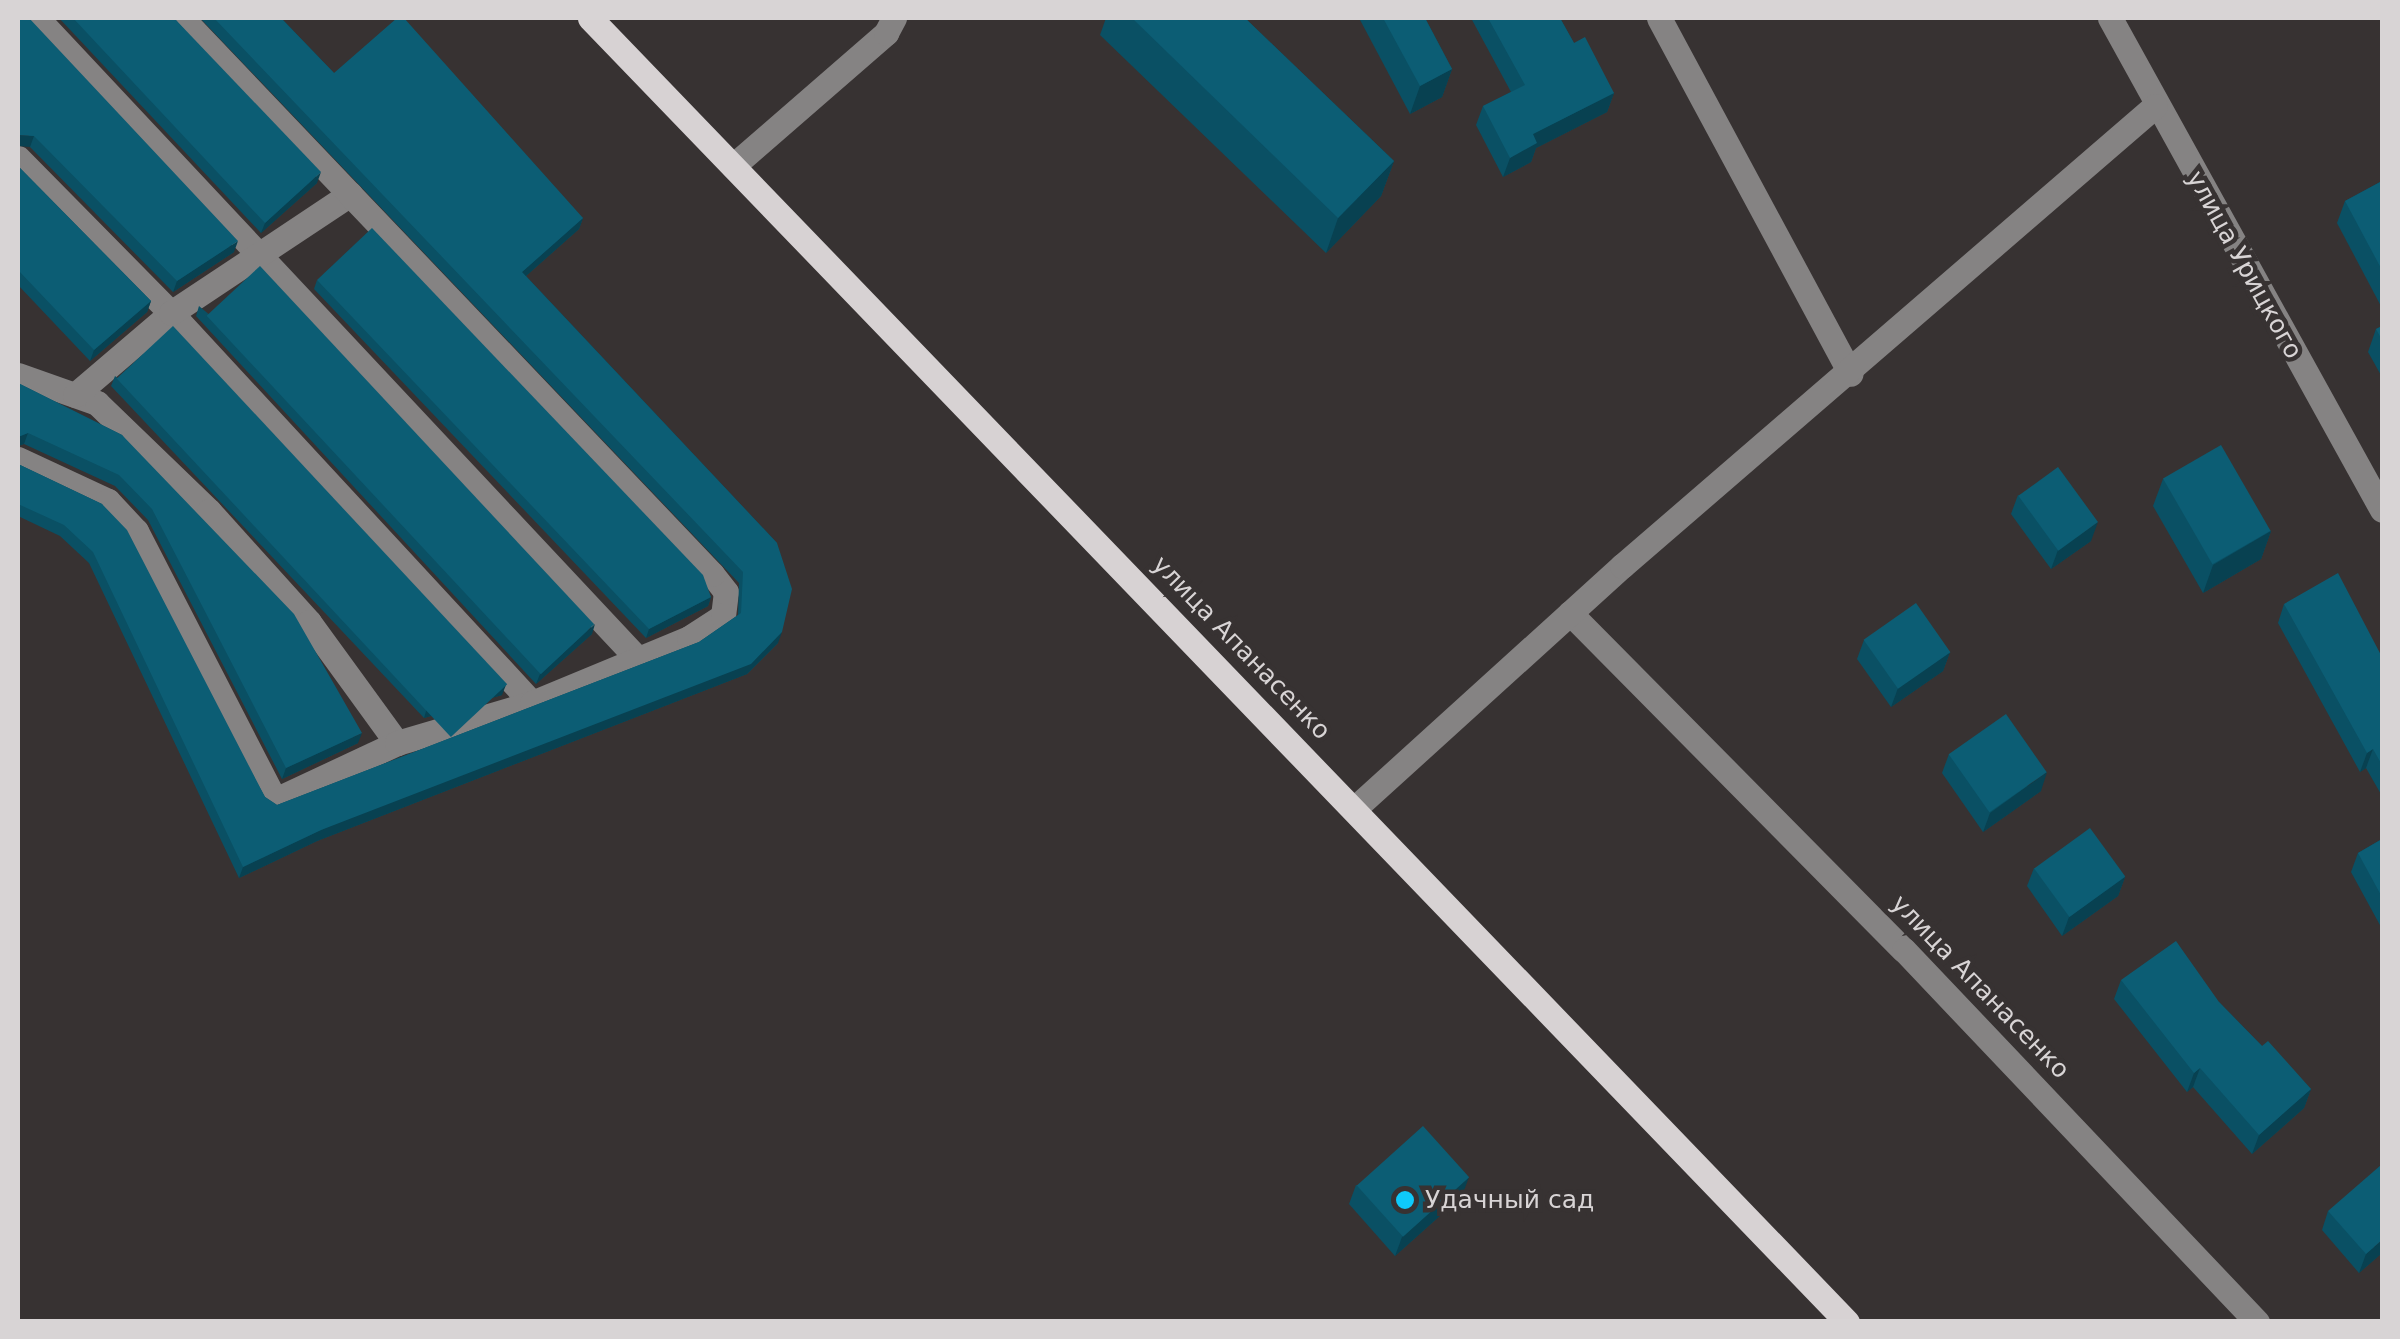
<!DOCTYPE html>
<meta charset="utf-8">
<style>
body{margin:0}
#map{position:relative;width:2400px;height:1339px;overflow:hidden;background:#373232;font-family:"DejaVu Sans",sans-serif}
div>[style]{position:absolute}
.minor>*{height:25px;margin:-12.5px;padding:0 12.5px;transform-origin:12.5px;border-radius:12.5px;background:#858383}
.major>*{height:25px;margin:-12.5px;padding:0 12.5px;transform-origin:12.5px;border-radius:12.5px;background:#d7d2d3}
.wall>*{inset:0;background:#0a5064}
.shaded-wall>*{inset:0;background:#084151}
.building>*{inset:0;background:#0c5d74;transform-origin:0 0}
.dots>*{width:28px;height:28px;translate:-50% -50%;box-sizing:border-box;border:5px solid #373232;border-radius:50%}
span{translate:-50% -50%;white-space:nowrap;text-align:center;line-height:1.15;-webkit-text-stroke:9px #373232;paint-order:stroke}
.street-label{font-size:25px;color:#d8d4d5}
.poi-label{font-size:25px;color:#d8d4d5}
.left{translate:0 -50%;text-align:left}
.frame{position:absolute;inset:0;border:20px solid #d8d4d5;pointer-events:none}
</style>
<div id="map">
<div class="minor">
<i style="left:37px;top:18px;width:876px;rotate:46.85deg"></i>
<i style="left:1659px;top:18px;width:404px;rotate:61.7deg"></i>
<i style="left:2110px;top:18px;width:562px;rotate:61.06deg"></i>
<i style="left:18px;top:158px;width:218px;rotate:45.4deg"></i>
<i style="left:171px;top:313px;width:531px;rotate:47.21deg"></i>
<i style="left:733px;top:166px;width:203px;rotate:-41deg"></i>
<i style="left:886px;top:33px;width:17px;rotate:-62deg"></i>
<i style="left:18px;top:375px;width:84px;rotate:19.5deg"></i>
<i style="left:97px;top:403px;width:156px;rotate:44deg"></i>
<i style="left:209px;top:511px;width:149px;rotate:48deg"></i>
<i style="left:309px;top:622px;width:150px;rotate:54deg"></i>
<i style="left:75px;top:395px;width:126px;rotate:-40.5deg"></i>
<i style="left:171px;top:313px;width:215px;rotate:-33.6deg"></i>
<i style="left:18px;top:459px;width:99px;rotate:25deg"></i>
<i style="left:108px;top:501px;width:41px;rotate:47deg"></i>
<i style="left:136px;top:531px;width:303px;rotate:62.7deg"></i>
<i style="left:275px;top:800px;width:135px;rotate:-25deg"></i>
<i style="left:397px;top:743px;width:141px;rotate:-16.5deg"></i>
<i style="left:532px;top:703px;width:170px;rotate:-22.5deg"></i>
<i style="left:689px;top:638px;width:40px;rotate:-32.9deg"></i>
<i style="left:723px;top:616px;width:24px;rotate:-83deg"></i>
<i style="left:726px;top:592px;width:23px;rotate:-128deg"></i>
<i style="left:712px;top:574px;width:768px;rotate:-133.63deg"></i>
<i style="left:1570px;top:613px;width:474px;rotate:45.3deg"></i>
<i style="left:1904px;top:950px;width:513px;rotate:46.5deg"></i>
<i style="left:1354px;top:809px;width:362px;rotate:-42.2deg"></i>
<i style="left:1622px;top:566px;width:704px;rotate:-40.8deg"></i>
</div>
<div class="major">
<i style="left:590px;top:18px;width:1811px;rotate:46.05deg"></i>
</div>
<div class="wall">
<i style="clip-path:polygon(18px 18px,234px 252px,173px 292px,30px 147px)"></i>
<i style="clip-path:polygon(59px 18px,174px 18px,317px 183px,261px 233px)"></i>
<i style="clip-path:polygon(200px 18px,281px 18px,334px 73px,583px 218px,579px 229px,526px 276px,777px 543px,778px 643px,747px 674px,317px 841px,239px 878px,89px 563px,60px 536px,18px 516px,18px 464px,102px 504px,265px 797px,277px 805px,699px 642px,738px 615px,739px 583px)"></i>
<i style="clip-path:polygon(1106px 18px,1245px 18px,1394px 161px,1381px 196px,1326px 253px,1100px 35px)"></i>
<i style="clip-path:polygon(1359px 18px,1425px 18px,1452px 69px,1442px 97px,1410px 114px)"></i>
<i style="clip-path:polygon(1471px 18px,1560px 18px,1574px 43px,1614px 93px,1607px 112px,1536px 148px,1531px 162px,1503px 177px,1476px 125px,1483px 106px,1511px 92px)"></i>
<i style="clip-path:polygon(18px 166px,151px 301px,147px 312px,90px 361px,18px 285px)"></i>
<i style="clip-path:polygon(2382px 181px,2382px 308px,2337px 223px,2345px 201px)"></i>
<i style="clip-path:polygon(317px 280px,711px 597px,708px 606px,646px 638px,314px 289px)"></i>
<i style="clip-path:polygon(199px 306px,592px 634px,536px 684px,196px 316px)"></i>
<i style="clip-path:polygon(2382px 326px,2382px 377px,2368px 352px,2376px 329px)"></i>
<i style="clip-path:polygon(115px 376px,502px 695px,424px 718px,111px 386px)"></i>
<i style="clip-path:polygon(18px 383px,122px 435px,358px 743px,282px 779px,148px 520px,115px 486px,24px 444px,18px 446px)"></i>
<i style="clip-path:polygon(2163px 479px,2271px 531px,2261px 559px,2203px 593px,2153px 506px)"></i>
<i style="clip-path:polygon(2018px 495px,2091px 541px,2051px 569px,2011px 514px)"></i>
<i style="clip-path:polygon(2284px 604px,2382px 657px,2382px 796px,2366px 768px,2360px 772px,2278px 623px)"></i>
<i style="clip-path:polygon(1864px 640px,1950px 652px,1943px 671px,1891px 707px,1857px 659px)"></i>
<i style="clip-path:polygon(1949px 754px,2041px 791px,1983px 832px,1942px 773px)"></i>
<i style="clip-path:polygon(2382px 839px,2382px 926px,2381px 927px,2351px 872px,2358px 853px)"></i>
<i style="clip-path:polygon(2034px 868px,2125px 877px,2118px 896px,2062px 936px,2027px 886px)"></i>
<i style="clip-path:polygon(2121px 980px,2219px 1002px,2262px 1046px,2311px 1089px,2304px 1108px,2252px 1154px,2193px 1087px,2187px 1092px,2114px 999px)"></i>
<i style="clip-path:polygon(1356px 1185px,1462px 1196px,1395px 1256px,1349px 1204px)"></i>
<i style="clip-path:polygon(2328px 1211px,2382px 1253px,2359px 1273px,2322px 1230px)"></i>
</div>
<div class="shaded-wall">
<i style="clip-path:polygon(1452px 69px,1442px 97px,1410px 114px,1420px 86px)"></i>
<i style="clip-path:polygon(1614px 93px,1607px 112px,1536px 148px,1531px 162px,1503px 177px,1510px 158px,1533px 134px)"></i>
<i style="clip-path:polygon(18px 135px,34px 136px,30px 147px,18px 146px)"></i>
<i style="clip-path:polygon(1394px 161px,1381px 196px,1326px 253px,1338px 218px)"></i>
<i style="clip-path:polygon(321px 172px,317px 183px,261px 233px,265px 223px)"></i>
<i style="clip-path:polygon(583px 218px,579px 229px,518px 283px,522px 272px)"></i>
<i style="clip-path:polygon(238px 241px,234px 252px,173px 292px,177px 281px)"></i>
<i style="clip-path:polygon(151px 301px,147px 312px,90px 361px,94px 350px)"></i>
<i style="clip-path:polygon(28px 433px,24px 444px,18px 446px,18px 437px)"></i>
<i style="clip-path:polygon(2098px 522px,2091px 541px,2051px 569px,2058px 550px)"></i>
<i style="clip-path:polygon(2271px 531px,2261px 559px,2203px 593px,2213px 565px)"></i>
<i style="clip-path:polygon(711px 597px,708px 606px,646px 638px,649px 629px)"></i>
<i style="clip-path:polygon(595px 624px,592px 634px,536px 684px,540px 674px)"></i>
<i style="clip-path:polygon(782px 632px,778px 643px,747px 674px,317px 841px,239px 878px,243px 867px,321px 830px)"></i>
<i style="clip-path:polygon(1950px 652px,1943px 671px,1891px 707px,1898px 688px)"></i>
<i style="clip-path:polygon(506px 685px,502px 695px,424px 718px,427px 708px)"></i>
<i style="clip-path:polygon(362px 733px,358px 743px,282px 779px,286px 768px)"></i>
<i style="clip-path:polygon(2373px 749px,2366px 768px,2360px 772px,2367px 753px)"></i>
<i style="clip-path:polygon(2047px 772px,2041px 791px,1983px 832px,1990px 813px)"></i>
<i style="clip-path:polygon(2125px 877px,2118px 896px,2062px 936px,2069px 917px)"></i>
<i style="clip-path:polygon(2200px 1068px,2193px 1087px,2187px 1092px,2194px 1073px)"></i>
<i style="clip-path:polygon(2311px 1089px,2304px 1108px,2252px 1154px,2259px 1135px)"></i>
<i style="clip-path:polygon(1469px 1177px,1462px 1196px,1395px 1256px,1402px 1237px)"></i>
<i style="clip-path:polygon(2382px 1240px,2382px 1253px,2359px 1273px,2366px 1254px)"></i>
</div>
<div class="building">
<i style="clip-path:polygon(18px 18px,29px 18px,238px 241px,177px 281px,34px 136px,18px 135px)"></i>
<i style="clip-path:polygon(73px 18px,174px 18px,321px 172px,265px 223px)"></i>
<i style="clip-path:polygon(214px 18px,281px 18px,334px 73px,397px 18px,404px 18px,583px 218px,522px 272px,777px 543px,792px 589px,782px 632px,751px 664px,321px 830px,243px 867px,93px 552px,64px 525px,18px 504px,18px 464px,102px 504px,127px 530px,265px 797px,277px 805px,699px 642px,741px 613px,743px 572px)"></i>
<i style="clip-path:polygon(1132px 18px,1245px 18px,1394px 161px,1338px 218px)"></i>
<i style="clip-path:polygon(1383px 18px,1425px 18px,1452px 69px,1420px 86px)"></i>
<i style="clip-path:polygon(1488px 18px,1560px 18px,1574px 43px,1585px 37px,1614px 93px,1533px 134px,1537px 143px,1510px 158px,1483px 106px,1525px 85px)"></i>
<i style="clip-path:polygon(18px 166px,151px 301px,94px 350px,18px 270px)"></i>
<i style="clip-path:polygon(2382px 181px,2382px 270px,2345px 201px)"></i>
<i style="clip-path:polygon(372px 228px,703px 575px,711px 597px,649px 629px,317px 280px)"></i>
<i style="left:260px;top:266px;width:490px;height:73px;rotate:47deg"></i>
<i style="left:173px;top:326px;width:490px;height:77px;rotate:47deg"></i>
<i style="clip-path:polygon(2382px 326px,2382px 340px,2376px 329px)"></i>
<i style="clip-path:polygon(18px 383px,122px 435px,294px 614px,362px 733px,286px 768px,152px 509px,119px 475px,28px 433px,18px 437px)"></i>
<i style="left:2221px;top:445px;width:99px;height:67px;rotate:60deg"></i>
<i style="left:2058px;top:467px;width:68px;height:49px;rotate:54deg"></i>
<i style="clip-path:polygon(2338px 573px,2382px 657px,2382px 765px,2373px 749px,2367px 753px,2284px 604px)"></i>
<i style="left:1916px;top:603px;width:60px;height:64px;rotate:55deg"></i>
<i style="left:2006px;top:714px;width:71px;height:70px;rotate:55deg"></i>
<i style="left:2090px;top:828px;width:60px;height:69px;rotate:54deg"></i>
<i style="clip-path:polygon(2382px 839px,2382px 897px,2358px 853px)"></i>
<i style="clip-path:polygon(2176px 941px,2219px 1002px,2262px 1046px,2268px 1041px,2311px 1089px,2259px 1135px,2200px 1068px,2194px 1073px,2121px 980px)"></i>
<i style="left:1423px;top:1126px;width:69px;height:89px;rotate:48deg"></i>
<i style="clip-path:polygon(2381px 1165px,2382px 1167px,2382px 1240px,2366px 1254px,2328px 1211px)"></i>
</div>
<div class="dots">
<i style="left:1405px;top:1200px;background:#0fcafa"></i>
</div>
<div class="street-label">
<span style="left:2244px;top:265px;rotate:61deg">улица Урицкого</span>
<span style="left:1241px;top:648px;rotate:46deg">улица Апанасенко</span>
<span style="left:1980px;top:987px;rotate:46deg">улица Апанасенко</span>
</div>
<div class="poi-label">
<span class="left" style="left:1425px;top:1200px">Удачный сад</span>
</div>
<div class="frame"></div>
</div>
